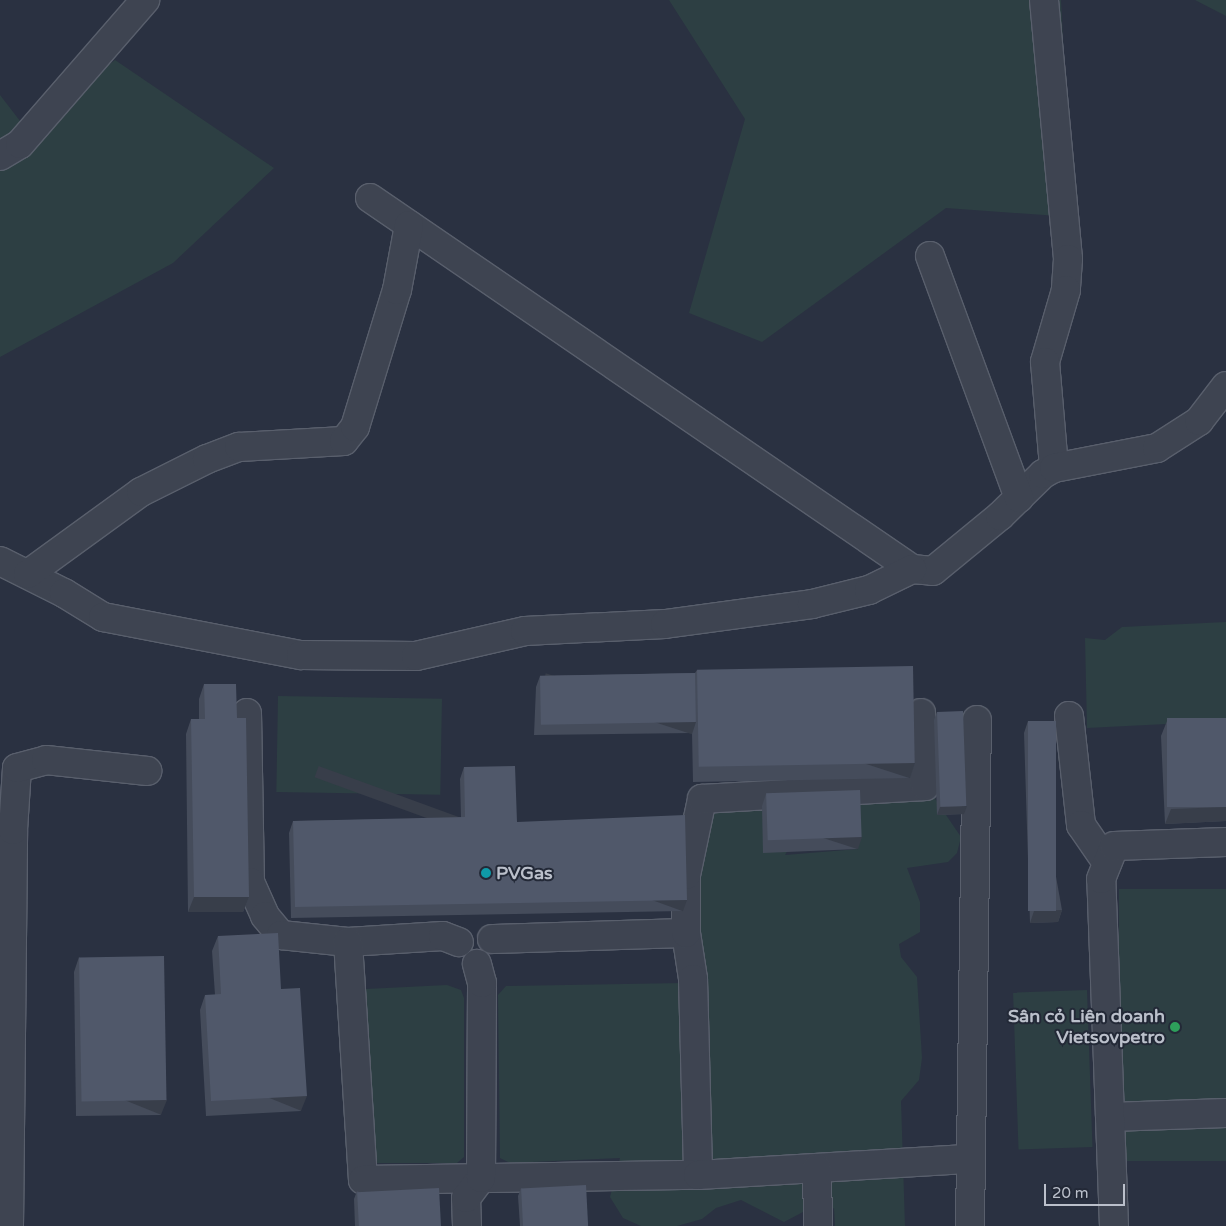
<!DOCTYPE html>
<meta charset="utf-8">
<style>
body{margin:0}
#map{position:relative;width:1226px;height:1226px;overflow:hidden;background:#2a3141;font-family:"Varela Round",sans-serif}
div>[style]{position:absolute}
.green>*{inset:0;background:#2d3f43;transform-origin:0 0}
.roads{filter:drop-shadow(1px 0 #595f6c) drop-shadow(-1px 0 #595f6c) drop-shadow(0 1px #595f6c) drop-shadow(0 -1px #595f6c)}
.minor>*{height:28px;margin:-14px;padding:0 14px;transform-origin:14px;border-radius:14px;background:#3e4451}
.wall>*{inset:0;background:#454c5b}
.shaded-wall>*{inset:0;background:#383e4a;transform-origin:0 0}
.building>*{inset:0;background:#50586a;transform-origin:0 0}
.dots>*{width:14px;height:14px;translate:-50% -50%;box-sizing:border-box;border:2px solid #232937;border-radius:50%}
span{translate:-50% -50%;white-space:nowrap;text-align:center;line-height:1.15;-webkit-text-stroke:4px #232937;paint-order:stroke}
.poi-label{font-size:18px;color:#bbc0cb;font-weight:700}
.left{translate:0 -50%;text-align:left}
.right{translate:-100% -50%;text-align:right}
.scale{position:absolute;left:1044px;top:1184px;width:81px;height:22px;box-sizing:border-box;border:2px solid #bbc0cb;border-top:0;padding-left:6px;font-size:15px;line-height:18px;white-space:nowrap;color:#bbc0cb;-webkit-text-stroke:4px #232937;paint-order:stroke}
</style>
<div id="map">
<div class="green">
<i style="clip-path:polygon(669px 0,1061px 0,1072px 217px,946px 208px,762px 342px,689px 313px,745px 119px)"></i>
<i style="clip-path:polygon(1195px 0,1226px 0,1226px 16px)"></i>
<i style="clip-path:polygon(115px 60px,274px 168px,173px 263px,0 357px,0 95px,27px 130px)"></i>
<i style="clip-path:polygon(1226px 622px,1226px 721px,1087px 728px,1085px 638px,1105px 640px,1122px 627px)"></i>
<i style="left:278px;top:696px;width:164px;height:96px;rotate:1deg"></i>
<i style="clip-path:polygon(764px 789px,794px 840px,785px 855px,858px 849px,856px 802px,929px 790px,961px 837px,957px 853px,948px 862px,907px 868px,920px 902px,920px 932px,899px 944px,901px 957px,917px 977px,922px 1058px,919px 1080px,901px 1101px,905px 1226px,835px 1226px,834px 1208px,818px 1222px,803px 1212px,784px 1222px,741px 1200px,716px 1208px,702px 1219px,677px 1226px,641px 1226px,623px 1218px,610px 1197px,620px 1158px,510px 1163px,500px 1158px,498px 995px,506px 986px,684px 983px,678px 853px,723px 791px)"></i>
<i style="left:1226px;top:889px;width:272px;height:107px;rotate:90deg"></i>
<i style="clip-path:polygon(447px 985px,461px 990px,464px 998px,464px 1157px,457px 1163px,375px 1163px,362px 1000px,366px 989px)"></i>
<i style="left:1087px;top:990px;width:157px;height:74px;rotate:88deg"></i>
</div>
<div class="roads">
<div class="minor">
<i style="left:1044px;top:0;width:260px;rotate:84.7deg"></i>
<i style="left:1068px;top:259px;width:31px;rotate:94deg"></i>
<i style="left:1066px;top:290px;width:75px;rotate:106.3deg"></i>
<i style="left:1045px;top:362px;width:106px;rotate:85.1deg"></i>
<i style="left:0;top:156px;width:23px;rotate:-31deg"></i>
<i style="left:20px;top:144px;width:191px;rotate:-49deg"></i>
<i style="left:370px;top:198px;width:657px;rotate:34.39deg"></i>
<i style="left:912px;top:569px;width:21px;rotate:5deg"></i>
<i style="left:933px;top:571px;width:87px;rotate:-39.4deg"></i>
<i style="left:1000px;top:516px;width:60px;rotate:-44.3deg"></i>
<i style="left:1043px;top:474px;width:13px;rotate:-29deg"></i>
<i style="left:1054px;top:468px;width:105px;rotate:-11deg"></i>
<i style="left:1157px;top:448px;width:50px;rotate:-32.7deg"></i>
<i style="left:1199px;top:421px;width:44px;rotate:-52.4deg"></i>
<i style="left:930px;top:256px;width:258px;rotate:69.8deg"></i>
<i style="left:0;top:561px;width:72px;rotate:26.6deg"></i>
<i style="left:64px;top:593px;width:46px;rotate:31.6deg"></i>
<i style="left:103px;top:617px;width:202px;rotate:10.9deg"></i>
<i style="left:301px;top:655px;width:115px;rotate:0.5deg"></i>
<i style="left:416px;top:656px;width:112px;rotate:-12.9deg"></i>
<i style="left:525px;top:631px;width:140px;rotate:-2.9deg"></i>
<i style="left:665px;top:624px;width:148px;rotate:-7.7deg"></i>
<i style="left:812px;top:604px;width:59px;rotate:-13.8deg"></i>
<i style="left:869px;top:590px;width:48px;rotate:-26deg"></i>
<i style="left:28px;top:574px;width:140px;rotate:-36deg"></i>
<i style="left:141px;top:492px;width:74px;rotate:-26.6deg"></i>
<i style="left:207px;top:459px;width:34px;rotate:-21deg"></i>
<i style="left:239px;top:447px;width:105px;rotate:-3.3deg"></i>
<i style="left:344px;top:441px;width:18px;rotate:-52deg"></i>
<i style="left:355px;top:427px;width:143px;rotate:-73deg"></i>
<i style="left:397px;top:290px;width:66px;rotate:-79.5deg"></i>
<i style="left:247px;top:713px;width:169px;rotate:89deg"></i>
<i style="left:250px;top:882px;width:37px;rotate:66deg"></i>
<i style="left:265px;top:916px;width:25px;rotate:50deg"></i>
<i style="left:281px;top:935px;width:67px;rotate:6deg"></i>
<i style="left:348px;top:942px;width:95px;rotate:-3.6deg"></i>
<i style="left:443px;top:936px;width:17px;rotate:21deg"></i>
<i style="left:1069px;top:716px;width:110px;rotate:83.7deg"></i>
<i style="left:1081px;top:825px;width:46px;rotate:55.6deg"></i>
<i style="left:686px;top:933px;width:47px;rotate:81.3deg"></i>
<i style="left:693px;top:979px;width:196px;rotate:88.5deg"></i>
<i style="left:492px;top:939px;width:194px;rotate:-1.8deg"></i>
<i style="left:686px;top:933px;width:58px;rotate:-90deg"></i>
<i style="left:686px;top:875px;width:78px;rotate:-78.1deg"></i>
<i style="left:702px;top:799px;width:223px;rotate:-3.3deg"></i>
<i style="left:925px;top:786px;width:73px;rotate:-93.1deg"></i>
<i style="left:348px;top:942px;width:238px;rotate:86.4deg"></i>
<i style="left:363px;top:1180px;width:335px;rotate:-0.9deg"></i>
<i style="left:698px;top:1175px;width:273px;rotate:-3.4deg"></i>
<i style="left:1110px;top:1117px;width:116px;rotate:-2deg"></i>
<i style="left:817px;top:1168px;width:58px;rotate:89deg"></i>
<i style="left:9px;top:1226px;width:396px;rotate:-89.4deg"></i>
<i style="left:13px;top:830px;width:62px;rotate:-86.3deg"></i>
<i style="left:17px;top:768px;width:30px;rotate:-15deg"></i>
<i style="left:46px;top:760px;width:102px;rotate:6.2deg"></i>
<i style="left:467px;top:1226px;width:28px;rotate:-92deg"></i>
<i style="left:466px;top:1198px;width:25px;rotate:-53deg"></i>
<i style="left:481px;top:1178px;width:195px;rotate:-89.7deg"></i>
<i style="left:482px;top:983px;width:20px;rotate:-105deg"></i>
<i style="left:970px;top:1226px;width:506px;rotate:-89.21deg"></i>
<i style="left:1114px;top:1226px;width:347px;rotate:-92.1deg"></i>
<i style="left:1101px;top:879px;width:35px;rotate:-68deg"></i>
<i style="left:1114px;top:846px;width:112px;rotate:-2deg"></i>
</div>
</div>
<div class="wall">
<i style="clip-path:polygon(697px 670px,915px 763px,910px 778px,693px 782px,692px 733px,534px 735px,536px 687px,540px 676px,695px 673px)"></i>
<i style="clip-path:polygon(204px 684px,237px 718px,249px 897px,243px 912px,188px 912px,186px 734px,191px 719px,199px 719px,199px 699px)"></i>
<i style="clip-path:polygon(937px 712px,964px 814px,937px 815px,934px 720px)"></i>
<i style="clip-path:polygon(1226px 718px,1226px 821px,1165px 824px,1161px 736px,1167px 721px)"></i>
<i style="clip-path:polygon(1028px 721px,1062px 910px,1058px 922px,1030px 923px,1024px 733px)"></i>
<i style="clip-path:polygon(464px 767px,517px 822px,683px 911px,291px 918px,289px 833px,293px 821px,461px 818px,460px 779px)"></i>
<i style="clip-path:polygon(766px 794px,858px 849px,763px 853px,762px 806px)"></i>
<i style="clip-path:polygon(218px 936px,281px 989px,301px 1111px,206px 1116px,200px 1010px,205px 995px,215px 995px,212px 951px)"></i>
<i style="clip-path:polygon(79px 957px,161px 1115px,76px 1116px,74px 972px)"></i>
<i style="clip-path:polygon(521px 1188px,588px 1226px,520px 1226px,518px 1196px)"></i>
<i style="clip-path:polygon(357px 1191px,441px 1226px,355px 1226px,354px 1199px)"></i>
</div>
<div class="shaded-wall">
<i style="left:696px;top:722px;width:13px;height:158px;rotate:108deg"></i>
<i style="left:915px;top:763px;width:16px;height:216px;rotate:108deg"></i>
<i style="clip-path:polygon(967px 806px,964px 814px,937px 815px,940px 807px)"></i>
<i style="clip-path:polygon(1226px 807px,1226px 821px,1165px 824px,1171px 809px)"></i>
<i style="left:862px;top:837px;width:13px;height:95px;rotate:108deg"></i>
<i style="clip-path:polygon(194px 897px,249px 897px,243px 912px,188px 912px)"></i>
<i style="left:687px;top:900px;width:12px;height:392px;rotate:110deg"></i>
<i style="clip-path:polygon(1062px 910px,1058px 922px,1030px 923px,1034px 911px)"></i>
<i style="left:307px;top:1096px;width:16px;height:96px;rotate:112deg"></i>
<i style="left:167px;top:1100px;width:16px;height:85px;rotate:112deg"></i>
</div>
<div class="building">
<i style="left:913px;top:666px;width:97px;height:216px;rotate:89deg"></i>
<i style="left:695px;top:673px;width:49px;height:155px;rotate:89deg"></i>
<i style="clip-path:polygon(204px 684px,236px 684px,237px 718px,246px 718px,249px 897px,194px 897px,191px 719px,205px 719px)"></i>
<i style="left:963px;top:711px;width:95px;height:26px;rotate:88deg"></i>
<i style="left:1226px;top:718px;width:89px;height:59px;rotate:90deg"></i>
<i style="left:1028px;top:721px;width:28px;height:190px"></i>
<i style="clip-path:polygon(515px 766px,517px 822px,685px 815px,687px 900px,295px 907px,293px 821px,465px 817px,464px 767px)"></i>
<i style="left:860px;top:790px;width:47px;height:94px;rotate:88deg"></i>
<i style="clip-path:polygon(278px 933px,281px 989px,300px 988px,307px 1096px,211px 1101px,205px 995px,221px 994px,218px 936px)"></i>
<i style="left:164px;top:956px;width:144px;height:85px;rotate:89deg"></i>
<i style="left:586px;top:1185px;width:41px;height:65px;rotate:87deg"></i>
<i style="left:439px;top:1188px;width:38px;height:82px;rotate:87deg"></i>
</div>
<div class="dots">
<i style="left:486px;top:873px;background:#0f9aa8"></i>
<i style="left:1175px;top:1027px;background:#2e9e5b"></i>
</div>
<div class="poi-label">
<span class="left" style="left:496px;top:873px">PVGas</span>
<span class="right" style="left:1165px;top:1027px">Sân cỏ Liên doanh<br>Vietsovpetro</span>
</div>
<div class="scale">20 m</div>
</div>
